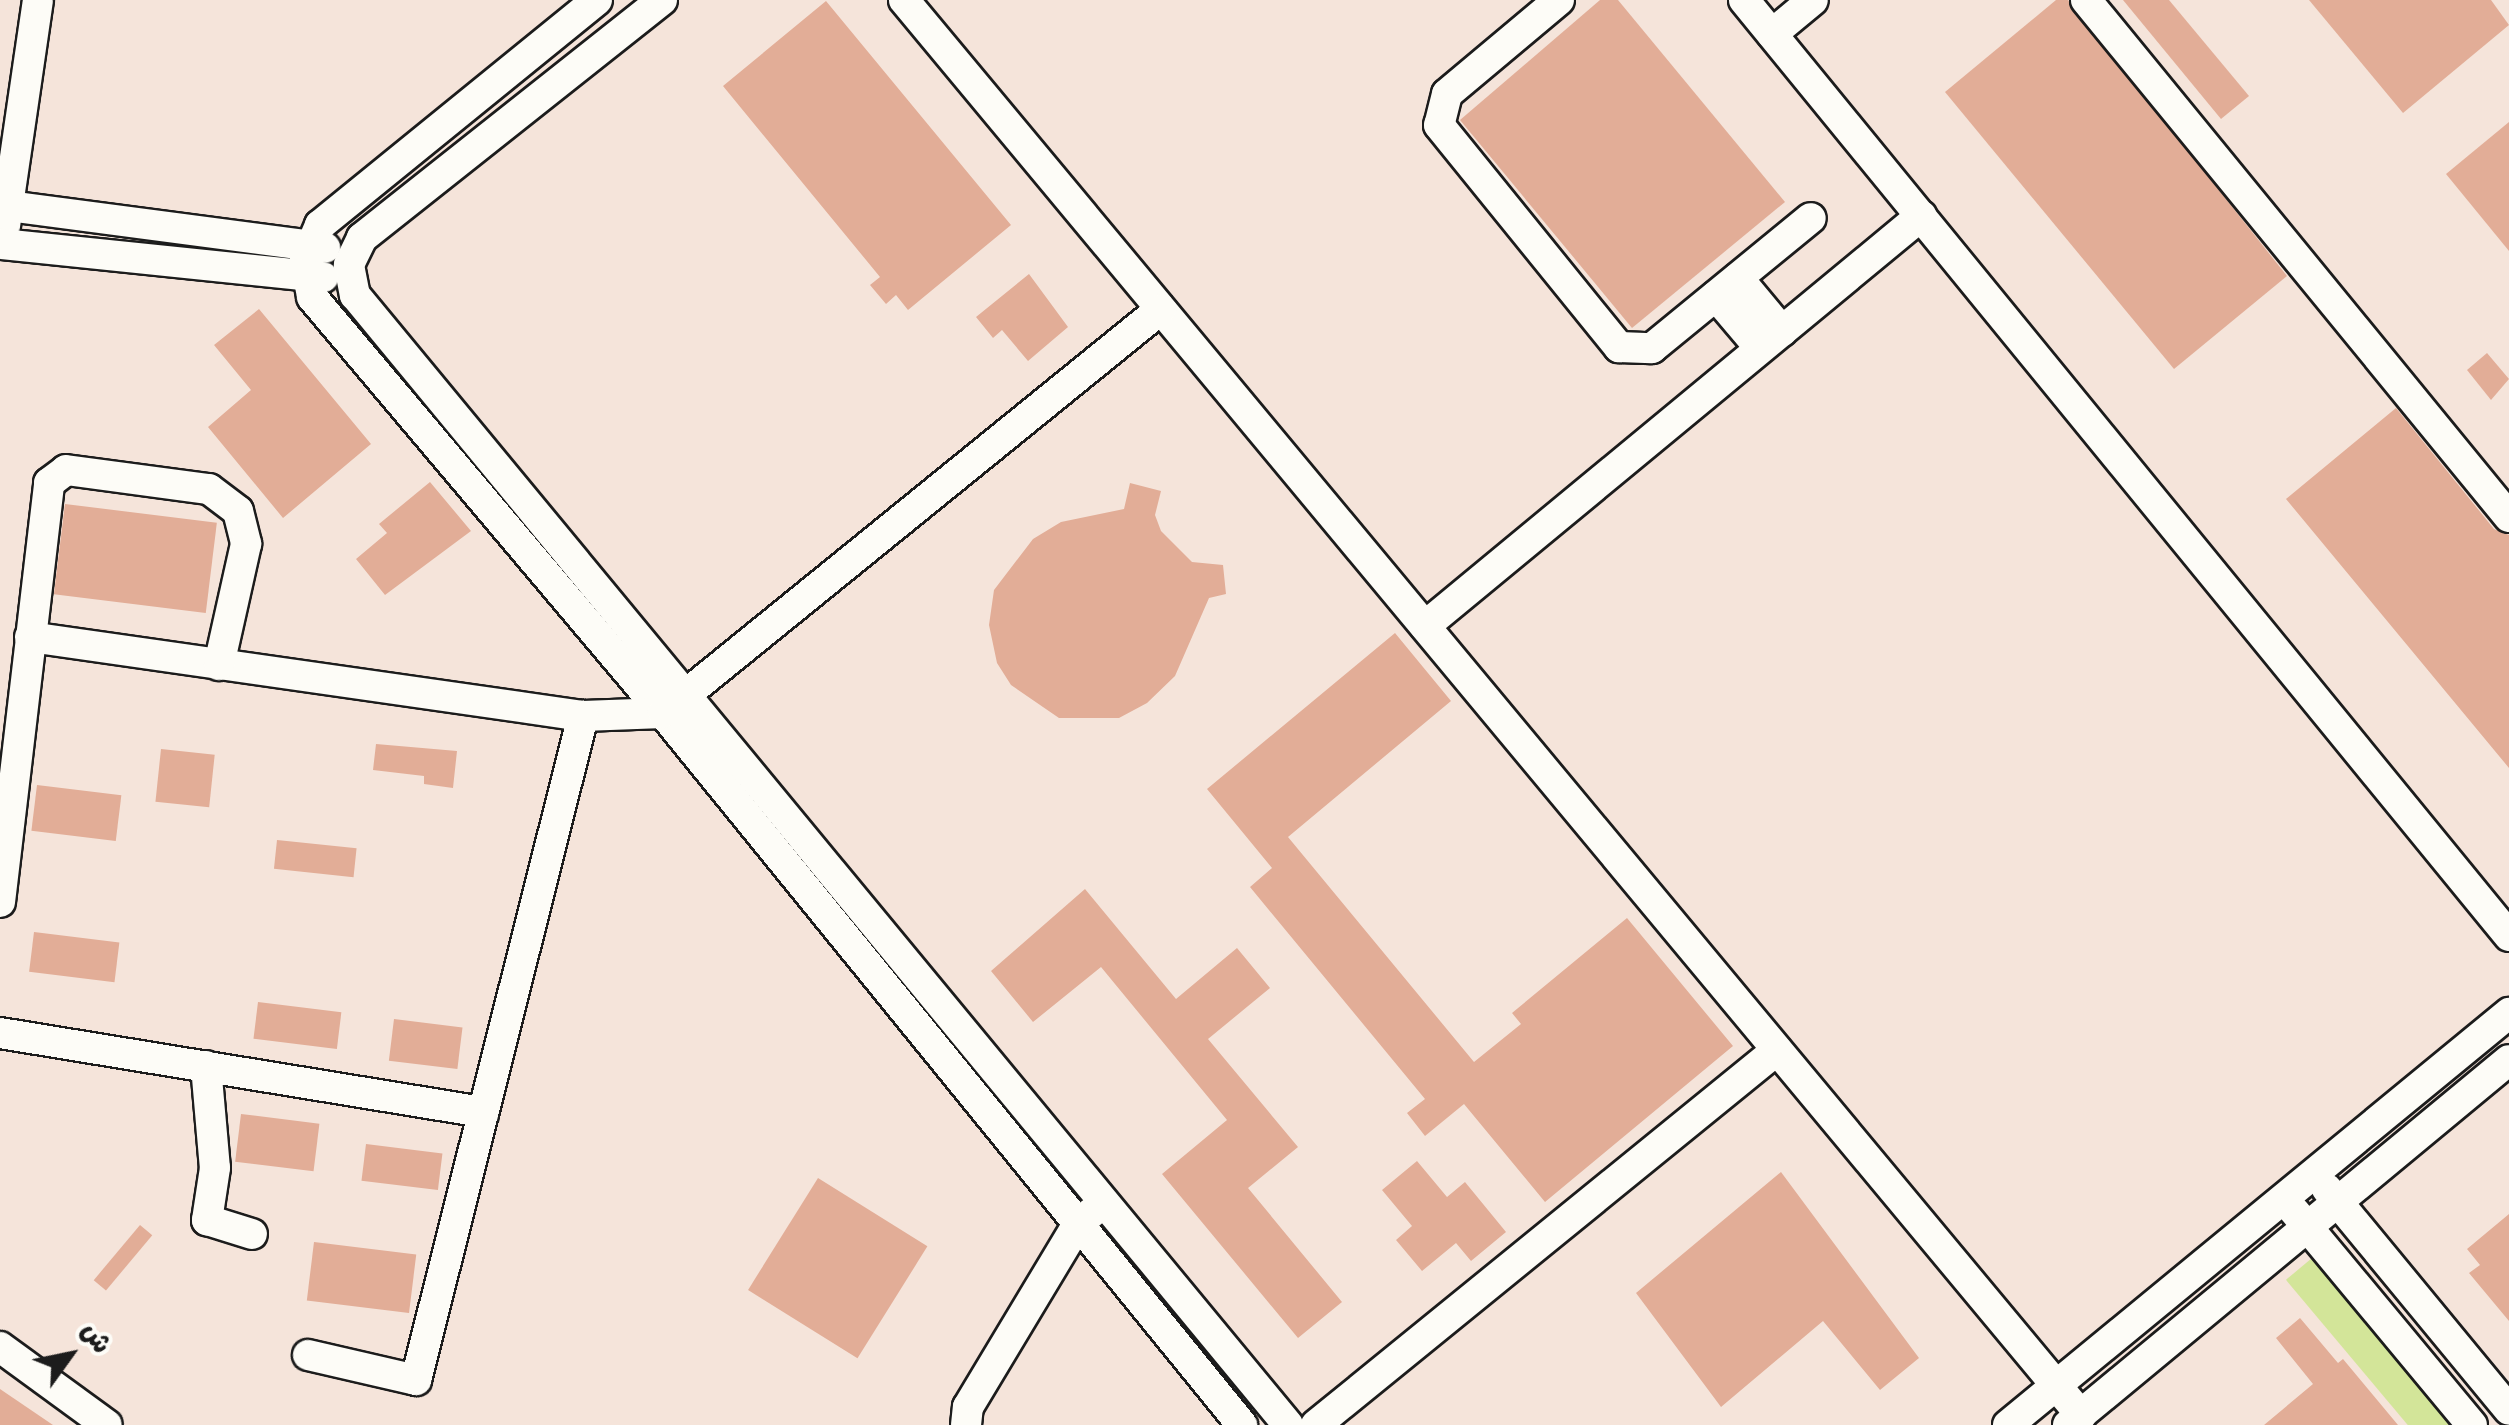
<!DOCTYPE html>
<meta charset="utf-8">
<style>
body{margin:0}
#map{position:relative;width:2509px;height:1425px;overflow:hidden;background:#f5e4da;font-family:Kalam,"Playpen Sans Arabic",sans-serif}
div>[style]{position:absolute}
.green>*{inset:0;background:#d3e599;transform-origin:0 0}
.building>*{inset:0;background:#e2ad97;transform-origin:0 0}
.roads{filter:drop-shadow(2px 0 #1c1c1c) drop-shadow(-2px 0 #1c1c1c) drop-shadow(0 2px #1c1c1c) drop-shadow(0 -2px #1c1c1c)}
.minor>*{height:30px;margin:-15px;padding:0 15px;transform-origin:15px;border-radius:15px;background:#fdfcf7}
span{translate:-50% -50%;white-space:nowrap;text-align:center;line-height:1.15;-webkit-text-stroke:8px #fdfcf7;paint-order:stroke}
.north{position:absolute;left:20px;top:1305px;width:100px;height:100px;-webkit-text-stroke:8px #fdfcf7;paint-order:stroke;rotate:57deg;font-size:28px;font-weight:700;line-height:40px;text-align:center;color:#1c1c1c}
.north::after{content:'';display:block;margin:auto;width:35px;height:45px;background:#1c1c1c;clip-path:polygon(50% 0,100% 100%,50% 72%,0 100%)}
</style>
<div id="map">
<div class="green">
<i style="left:2312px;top:1258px;width:217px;height:34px;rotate:50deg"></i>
</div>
<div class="building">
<i style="clip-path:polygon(1600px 0,1618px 0,1785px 202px,1632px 328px,1460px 120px)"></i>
<i style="clip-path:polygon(2056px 0,2068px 0,2287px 276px,2174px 369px,1945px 92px)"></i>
<i style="clip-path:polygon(2123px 0,2169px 0,2249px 96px,2221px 119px)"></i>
<i style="clip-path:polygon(2309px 0,2491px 0,2509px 25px,2403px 113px)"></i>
<i style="clip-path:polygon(826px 1px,1011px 225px,908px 310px,896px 295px,886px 304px,870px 285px,880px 277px,723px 86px)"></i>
<i style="clip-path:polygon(2509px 122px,2509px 251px,2446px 174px)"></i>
<i style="clip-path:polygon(1029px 274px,1068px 327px,1028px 361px,1002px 330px,993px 338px,976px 317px)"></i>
<i style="clip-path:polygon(259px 309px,371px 444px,283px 518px,208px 427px,251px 390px,214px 345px)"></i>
<i style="clip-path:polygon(2487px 353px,2509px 379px,2491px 400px,2467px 370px)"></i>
<i style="clip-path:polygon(2396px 408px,2494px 529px,2509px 535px,2509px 768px,2286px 499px)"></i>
<i style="clip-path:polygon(430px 482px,471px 531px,385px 595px,356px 559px,387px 533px,379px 524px)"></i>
<i style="clip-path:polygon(1130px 483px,1161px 491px,1155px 515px,1161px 531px,1192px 562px,1223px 565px,1226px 594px,1209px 598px,1175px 676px,1147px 703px,1119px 718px,1059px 718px,1011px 685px,997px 663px,989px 625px,994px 590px,1033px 539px,1061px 522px,1124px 509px)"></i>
<i style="left:65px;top:504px;width:153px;height:91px;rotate:7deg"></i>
<i style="clip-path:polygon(1395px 633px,1451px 701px,1288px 837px,1474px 1062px,1521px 1024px,1512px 1013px,1627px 918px,1733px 1046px,1545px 1202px,1464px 1104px,1425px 1136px,1407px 1113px,1425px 1099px,1250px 887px,1272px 868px,1207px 789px)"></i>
<i style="clip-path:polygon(376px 744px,457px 751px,453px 788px,424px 784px,424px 776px,373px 770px)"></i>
<i style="left:161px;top:749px;width:54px;height:53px;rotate:6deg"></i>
<i style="left:37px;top:785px;width:85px;height:46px;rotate:7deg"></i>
<i style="left:277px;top:840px;width:80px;height:29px;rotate:6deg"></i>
<i style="clip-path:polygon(1085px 889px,1176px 999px,1237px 948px,1270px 988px,1208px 1039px,1298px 1147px,1248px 1188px,1342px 1302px,1298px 1338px,1162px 1174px,1227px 1120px,1101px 967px,1033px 1022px,991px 971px)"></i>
<i style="left:34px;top:932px;width:86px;height:40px;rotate:7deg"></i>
<i style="left:258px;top:1002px;width:84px;height:37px;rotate:7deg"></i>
<i style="left:394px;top:1019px;width:69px;height:42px;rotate:7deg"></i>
<i style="left:241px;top:1114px;width:79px;height:48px;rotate:7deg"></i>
<i style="left:366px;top:1144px;width:77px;height:37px;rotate:7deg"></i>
<i style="clip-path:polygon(1417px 1161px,1447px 1197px,1465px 1182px,1506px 1232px,1471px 1261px,1456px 1243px,1422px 1271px,1396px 1240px,1412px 1226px,1382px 1190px)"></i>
<i style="clip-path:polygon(1781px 1172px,1919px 1358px,1880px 1390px,1823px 1321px,1721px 1407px,1636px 1293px)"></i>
<i style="left:818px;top:1178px;width:129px;height:132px;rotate:32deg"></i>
<i style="clip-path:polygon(2509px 1214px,2509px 1321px,2469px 1273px,2480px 1265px,2467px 1249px)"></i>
<i style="left:140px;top:1225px;width:16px;height:72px;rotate:40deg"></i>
<i style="left:314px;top:1242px;width:103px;height:59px;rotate:7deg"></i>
<i style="clip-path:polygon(2300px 1318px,2338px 1363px,2343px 1359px,2398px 1425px,2264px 1425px,2313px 1384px,2276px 1338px)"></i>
<i style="clip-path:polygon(0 1389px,53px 1425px,0 1425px)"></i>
</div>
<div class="roads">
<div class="minor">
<i style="left:597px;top:0;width:357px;rotate:140.9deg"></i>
<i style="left:320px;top:225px;width:38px;rotate:113deg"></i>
<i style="left:305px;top:260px;width:38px;rotate:79deg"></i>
<i style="left:312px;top:297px;width:544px;rotate:49.84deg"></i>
<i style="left:663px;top:713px;width:918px;rotate:50.88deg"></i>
<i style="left:662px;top:0;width:383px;rotate:141.6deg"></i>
<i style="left:362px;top:238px;width:30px;rotate:116deg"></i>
<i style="left:349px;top:265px;width:31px;rotate:79deg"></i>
<i style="left:355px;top:295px;width:1465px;rotate:50.45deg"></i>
<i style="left:904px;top:0;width:1841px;rotate:50.25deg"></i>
<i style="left:1559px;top:0;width:146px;rotate:140deg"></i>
<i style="left:1447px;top:94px;width:32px;rotate:104deg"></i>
<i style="left:1439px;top:125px;width:286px;rotate:51deg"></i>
<i style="left:1619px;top:347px;width:33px;rotate:2deg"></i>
<i style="left:1652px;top:348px;width:205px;rotate:-39.3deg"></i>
<i style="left:1744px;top:0;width:1209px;rotate:50.74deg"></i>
<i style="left:2086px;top:0;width:668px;rotate:50.71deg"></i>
<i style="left:1772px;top:34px;width:53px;rotate:-39.7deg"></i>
<i style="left:8px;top:206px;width:320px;rotate:7.5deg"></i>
<i style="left:5px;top:226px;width:228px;rotate:-81.7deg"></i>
<i style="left:2px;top:244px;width:323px;rotate:5.9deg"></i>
<i style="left:1738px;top:278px;width:69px;rotate:50.3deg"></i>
<i style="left:1716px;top:296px;width:68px;rotate:49.8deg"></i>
<i style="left:1425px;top:626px;width:644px;rotate:-39.58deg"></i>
<i style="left:30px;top:637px;width:559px;rotate:8.13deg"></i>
<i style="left:583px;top:716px;width:80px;rotate:-2.1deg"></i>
<i style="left:663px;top:713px;width:641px;rotate:-39.05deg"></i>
<i style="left:0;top:902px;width:422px;rotate:-83.3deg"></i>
<i style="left:49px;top:483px;width:21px;rotate:-37deg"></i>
<i style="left:66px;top:470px;width:144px;rotate:7.6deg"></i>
<i style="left:209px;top:489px;width:36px;rotate:37deg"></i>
<i style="left:238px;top:511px;width:34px;rotate:76deg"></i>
<i style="left:246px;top:544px;width:124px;rotate:102.6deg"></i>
<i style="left:0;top:1033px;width:490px;rotate:9.3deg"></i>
<i style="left:206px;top:1066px;width:102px;rotate:85deg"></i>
<i style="left:215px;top:1168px;width:53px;rotate:98.7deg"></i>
<i style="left:207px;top:1220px;width:47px;rotate:17.3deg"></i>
<i style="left:2327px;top:1189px;width:286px;rotate:50.5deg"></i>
<i style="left:2295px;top:1212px;width:277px;rotate:50.3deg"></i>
<i style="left:0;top:1347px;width:132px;rotate:36.1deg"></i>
<i style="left:308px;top:1355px;width:111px;rotate:13deg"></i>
<i style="left:416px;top:1380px;width:685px;rotate:-75.88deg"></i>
<i style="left:966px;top:1425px;width:18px;rotate:-84deg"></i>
<i style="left:968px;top:1407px;width:214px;rotate:-59deg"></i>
<i style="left:1078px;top:1224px;width:17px;rotate:-40deg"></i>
<i style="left:1316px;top:1425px;width:594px;rotate:-39.13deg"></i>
<i style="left:2008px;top:1425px;width:649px;rotate:-39.43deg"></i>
<i style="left:2068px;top:1425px;width:572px;rotate:-39.61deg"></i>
</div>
</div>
<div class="north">ش</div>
</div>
